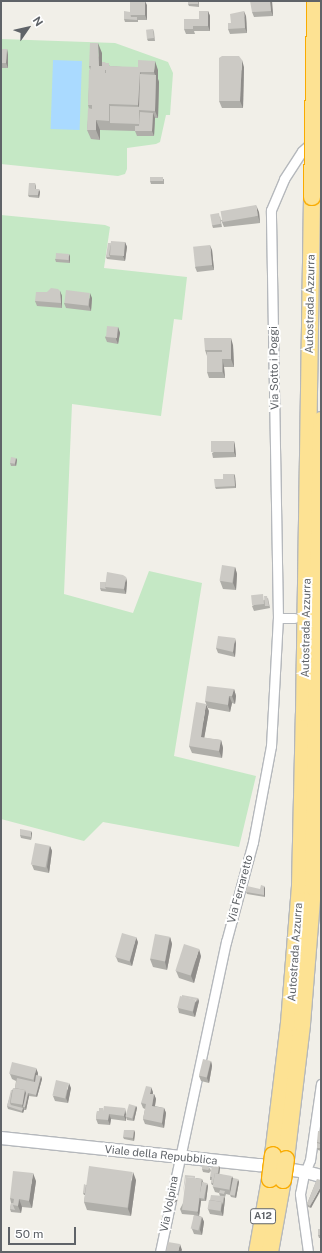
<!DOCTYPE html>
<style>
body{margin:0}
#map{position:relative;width:322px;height:1253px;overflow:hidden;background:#f1efe8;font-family:"Public Sans",sans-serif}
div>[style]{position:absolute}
.green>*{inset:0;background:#c5e8c5}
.water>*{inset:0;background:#aadaff;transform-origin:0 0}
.roads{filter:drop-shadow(1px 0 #b5b8bc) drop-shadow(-1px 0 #b5b8bc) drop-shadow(0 1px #b5b8bc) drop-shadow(0 -1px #b5b8bc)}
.minor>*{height:9px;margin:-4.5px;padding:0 4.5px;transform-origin:4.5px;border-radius:4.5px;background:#fff}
.secondary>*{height:12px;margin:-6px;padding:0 6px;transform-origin:6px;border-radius:6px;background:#fff}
.motorway>*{height:16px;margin:-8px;padding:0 8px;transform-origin:8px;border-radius:8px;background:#fde293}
.bridges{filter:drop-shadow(1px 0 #f9ab00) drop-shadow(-1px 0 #f9ab00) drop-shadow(0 1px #f9ab00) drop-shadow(0 -1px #f9ab00)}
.motorway-bridge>*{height:16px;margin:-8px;padding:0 8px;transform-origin:8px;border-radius:8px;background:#fde293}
.wall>*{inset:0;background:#afaea9}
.shaded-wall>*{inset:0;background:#8f8d8a}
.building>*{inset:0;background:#cccac5;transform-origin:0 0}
span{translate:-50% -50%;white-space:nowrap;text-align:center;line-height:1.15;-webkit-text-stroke:4px #fff;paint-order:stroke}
.shield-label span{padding:1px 3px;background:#fff;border:1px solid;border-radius:3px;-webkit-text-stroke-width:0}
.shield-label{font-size:10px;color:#5f6368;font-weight:700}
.street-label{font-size:11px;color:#5f6368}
.frame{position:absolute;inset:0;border:2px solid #5f6368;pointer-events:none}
.north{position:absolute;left:8px;top:8px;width:40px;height:40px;-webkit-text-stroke:3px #fff;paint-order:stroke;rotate:56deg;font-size:11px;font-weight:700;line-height:16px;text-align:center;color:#5f6368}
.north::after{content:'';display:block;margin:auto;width:14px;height:18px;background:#5f6368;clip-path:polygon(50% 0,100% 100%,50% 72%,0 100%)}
.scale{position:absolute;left:8px;top:1227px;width:68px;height:18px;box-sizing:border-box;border:2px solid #5f6368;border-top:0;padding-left:5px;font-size:12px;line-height:14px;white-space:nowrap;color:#5f6368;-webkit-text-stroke:3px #fff;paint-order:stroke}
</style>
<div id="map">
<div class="green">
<i style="clip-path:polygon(1px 39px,115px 43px,168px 62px,173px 73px,170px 115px,166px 115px,160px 142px,156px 144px,127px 148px,127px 169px,125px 174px,118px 176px,1px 164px)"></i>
<i style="clip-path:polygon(1px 215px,105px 225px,110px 227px,104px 268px,187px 277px,182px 320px,174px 319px,161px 416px,72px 404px,64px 594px,133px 613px,149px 571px,202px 583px,174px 756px,256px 776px,239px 847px,103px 822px,84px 841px,1px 819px)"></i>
</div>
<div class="water">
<i style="left:53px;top:60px;width:29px;height:69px;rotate:2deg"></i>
</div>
<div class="roads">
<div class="minor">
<i style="left:278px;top:618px;width:16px"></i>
<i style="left:160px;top:1252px;width:317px;rotate:-78deg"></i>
<i style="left:226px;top:942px;width:104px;rotate:-74.9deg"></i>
<i style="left:253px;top:842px;width:98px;rotate:-79.4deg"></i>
<i style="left:271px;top:746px;width:128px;rotate:-86.9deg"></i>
<i style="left:278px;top:618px;width:408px;rotate:-91deg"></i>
<i style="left:271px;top:210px;width:34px;rotate:-67deg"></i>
<i style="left:284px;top:179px;width:33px;rotate:-57deg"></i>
<i style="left:302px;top:151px;width:25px;rotate:-42deg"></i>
<i style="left:308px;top:1252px;width:59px;rotate:-97.9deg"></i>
<i style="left:300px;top:1194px;width:16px;rotate:-79deg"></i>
<i style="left:303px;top:1178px;width:19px;rotate:-69deg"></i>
<i style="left:310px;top:1160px;width:77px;rotate:-81.8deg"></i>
</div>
<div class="secondary">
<i style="left:1px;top:1138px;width:260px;rotate:6deg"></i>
<i style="left:260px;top:1165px;width:47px;rotate:8.7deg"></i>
<i style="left:306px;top:1172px;width:16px;rotate:15deg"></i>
</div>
<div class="motorway">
<i style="left:273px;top:1155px;width:133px;rotate:-83.1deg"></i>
<i style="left:289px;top:1023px;width:137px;rotate:-85.4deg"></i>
<i style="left:300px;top:886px;width:173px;rotate:-88.7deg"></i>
<i style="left:304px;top:713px;width:516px;rotate:-89.11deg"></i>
<i style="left:286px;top:1159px;width:136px;rotate:-83.2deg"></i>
<i style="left:302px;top:1024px;width:137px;rotate:-85.4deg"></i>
<i style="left:313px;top:887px;width:467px;rotate:-89deg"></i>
<i style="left:257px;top:1252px;width:74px;rotate:-79.9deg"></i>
<i style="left:270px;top:1252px;width:73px;rotate:-79.8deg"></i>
</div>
</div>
<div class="bridges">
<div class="motorway-bridge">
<i style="left:312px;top:197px;width:196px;rotate:-89.1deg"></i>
<i style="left:270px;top:1179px;width:24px;rotate:-83deg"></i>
<i style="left:283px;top:1180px;width:21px;rotate:-82deg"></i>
</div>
</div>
<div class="wall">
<i style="clip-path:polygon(188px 1px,199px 1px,199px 7px,189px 6px,188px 4px)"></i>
<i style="clip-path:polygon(272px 1px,273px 16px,254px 17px,252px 12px)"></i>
<i style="clip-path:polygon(147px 5px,147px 20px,138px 20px,138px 22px,125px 22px,124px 19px,130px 12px)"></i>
<i style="clip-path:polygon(208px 11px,210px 16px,210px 31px,194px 31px,195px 34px,186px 34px,184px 29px,199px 19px)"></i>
<i style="clip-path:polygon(246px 16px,247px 33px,230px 34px,228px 29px,231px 23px)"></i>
<i style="clip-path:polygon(153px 29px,154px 32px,155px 41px,148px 41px,147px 39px)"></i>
<i style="clip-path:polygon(1px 49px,7px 49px,8px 55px,8px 68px,1px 68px)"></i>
<i style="clip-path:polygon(102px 53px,102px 62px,106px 63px,110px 66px,158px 70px,158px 79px,159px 82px,158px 118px,155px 118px,154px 136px,137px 136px,135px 131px,100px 130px,100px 140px,91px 139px,87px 130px,89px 109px,88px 105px,90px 70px,89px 66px)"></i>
<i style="clip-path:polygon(244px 67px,243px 108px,222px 108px,219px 101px)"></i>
<i style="clip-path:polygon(164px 179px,164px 184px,151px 184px,150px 181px)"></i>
<i style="clip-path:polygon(35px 183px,36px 186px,36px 189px,40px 192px,39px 198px,29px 197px,28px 195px)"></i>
<i style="clip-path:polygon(259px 212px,260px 223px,224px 227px,221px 220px)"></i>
<i style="clip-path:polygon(220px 216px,222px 227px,213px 228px,212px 225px)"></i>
<i style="clip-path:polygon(125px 242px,127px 247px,125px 261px,107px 259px,106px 257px,111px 243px)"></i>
<i style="clip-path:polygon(212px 250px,214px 270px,197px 272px,195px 267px)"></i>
<i style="clip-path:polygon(70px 256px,70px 263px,56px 262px,55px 259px)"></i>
<i style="clip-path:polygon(60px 291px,62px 296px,62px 308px,37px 306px,35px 301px,47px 292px)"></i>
<i style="clip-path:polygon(92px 298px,91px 311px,66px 308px,64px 303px)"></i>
<i style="clip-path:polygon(118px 327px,120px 333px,118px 344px,107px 342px,105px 337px)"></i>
<i style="clip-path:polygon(233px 345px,234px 367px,224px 367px,225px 378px,209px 378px,207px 372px,207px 356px,205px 350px)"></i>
<i style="clip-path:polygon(234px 441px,235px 446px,236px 457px,213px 458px,212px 453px)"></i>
<i style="clip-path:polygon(16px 458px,17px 460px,16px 466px,11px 466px,10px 463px)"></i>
<i style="clip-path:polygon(234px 474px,235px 476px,236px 488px,216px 489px,215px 487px,223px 479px)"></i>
<i style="clip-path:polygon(235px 567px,237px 574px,236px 590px,223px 589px,220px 581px)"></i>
<i style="clip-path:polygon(106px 582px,127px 582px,126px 594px,101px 591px,100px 588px)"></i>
<i style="clip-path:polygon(268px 598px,270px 608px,254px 611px,252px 606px)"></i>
<i style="clip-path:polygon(236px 643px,235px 657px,218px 653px,216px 648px)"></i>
<i style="clip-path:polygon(234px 689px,236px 696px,235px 704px,232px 703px,230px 712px,208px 708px,205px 701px)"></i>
<i style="clip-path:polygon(209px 711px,204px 738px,221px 740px,223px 748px,222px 758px,192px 753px,189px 746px)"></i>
<i style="clip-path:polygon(32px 833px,31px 840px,21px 838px,20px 835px)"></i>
<i style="clip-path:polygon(50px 846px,52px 851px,49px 873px,34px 870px,32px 865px)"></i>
<i style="clip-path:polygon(265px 888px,265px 897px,247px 894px,246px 892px)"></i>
<i style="clip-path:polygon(170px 937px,172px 944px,167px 970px,153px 967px,150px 959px)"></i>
<i style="clip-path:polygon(138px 942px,132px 966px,118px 962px,116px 957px)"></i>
<i style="clip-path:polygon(201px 956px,194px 983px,179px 978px,176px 971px)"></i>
<i style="clip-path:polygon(199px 1001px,195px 1017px,179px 1013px,178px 1008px)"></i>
<i style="clip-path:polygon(211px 1061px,212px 1066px,209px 1083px,201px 1081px,199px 1076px)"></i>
<i style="clip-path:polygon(38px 1073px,38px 1076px,41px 1076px,42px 1079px,37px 1097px,29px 1096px,26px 1110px,24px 1110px,23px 1113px,8px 1109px,7px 1106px,12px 1090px,15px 1088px,16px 1081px,12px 1079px,10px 1074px)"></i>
<i style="clip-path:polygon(71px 1088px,68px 1103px,55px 1101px,53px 1096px)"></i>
<i style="clip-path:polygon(153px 1092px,153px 1094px,154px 1094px,156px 1099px,155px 1106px,164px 1108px,166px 1113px,164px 1128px,145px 1124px,143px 1119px,145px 1109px,143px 1108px,141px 1103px)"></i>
<i style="clip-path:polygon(136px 1106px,137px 1108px,134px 1121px,127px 1120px,126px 1117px)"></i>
<i style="clip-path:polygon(97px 1111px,126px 1114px,126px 1121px,111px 1119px,110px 1125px,98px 1124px,96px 1119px)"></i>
<i style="clip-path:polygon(134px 1130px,135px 1133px,134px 1141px,124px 1139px,123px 1137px)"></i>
<i style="clip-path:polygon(321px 1131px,321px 1151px,318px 1150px,317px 1148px,317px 1142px)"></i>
<i style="clip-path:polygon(219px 1166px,220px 1168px,219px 1174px,233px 1178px,239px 1182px,236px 1198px,231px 1197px,230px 1195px,226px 1194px,225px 1197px,224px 1196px,225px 1199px,223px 1216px,210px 1214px,208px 1209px,210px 1200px,220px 1196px,219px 1193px,215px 1192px,213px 1187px,213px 1185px,212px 1185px,211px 1183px,212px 1180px,210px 1180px,210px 1177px)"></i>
<i style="clip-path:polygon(210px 1168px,211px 1171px,209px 1173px,203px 1172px,202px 1169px)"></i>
<i style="clip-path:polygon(196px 1178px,202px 1179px,203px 1182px,208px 1186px,206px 1201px,201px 1201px,199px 1216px,202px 1217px,204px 1222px,202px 1235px,194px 1234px,192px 1229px,194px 1215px,182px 1214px,180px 1209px)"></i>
<i style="clip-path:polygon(317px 1179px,311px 1208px,308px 1207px,307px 1204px)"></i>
<i style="clip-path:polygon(136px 1180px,131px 1216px,87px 1210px,84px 1202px,85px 1195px,84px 1195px,83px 1193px,86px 1185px)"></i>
<i style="clip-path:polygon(36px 1181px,32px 1208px,22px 1207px,21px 1213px,11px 1212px,10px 1209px,11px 1203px,10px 1198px)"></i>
<i style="clip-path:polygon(321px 1229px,321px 1238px,319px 1238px,318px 1235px)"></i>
</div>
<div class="shaded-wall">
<i style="clip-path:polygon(145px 1px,147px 5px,147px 20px,145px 15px)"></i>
<i style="clip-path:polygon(270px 1px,272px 1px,273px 16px,271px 11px)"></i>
<i style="clip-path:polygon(208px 11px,210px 16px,210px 31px,208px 26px)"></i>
<i style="clip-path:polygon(244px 11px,246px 16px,247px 33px,245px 28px)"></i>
<i style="clip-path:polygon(98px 43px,102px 53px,102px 73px,99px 66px)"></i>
<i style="clip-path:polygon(7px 49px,8px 55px,8px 68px,6px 63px)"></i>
<i style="clip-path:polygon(242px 60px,244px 67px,243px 108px,240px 101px)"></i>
<i style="clip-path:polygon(155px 61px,158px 70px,158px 79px,159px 82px,158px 118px,155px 111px,156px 78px,154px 72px)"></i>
<i style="clip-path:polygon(140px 72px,143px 82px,140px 110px,138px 105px)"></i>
<i style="clip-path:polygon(153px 113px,155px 118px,154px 136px,152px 131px)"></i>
<i style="clip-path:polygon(96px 120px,100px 130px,100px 140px,96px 130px)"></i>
<i style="clip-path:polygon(39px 189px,40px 192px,39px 198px,38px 195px)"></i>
<i style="clip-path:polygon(256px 205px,259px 212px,260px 223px,258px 216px)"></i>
<i style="clip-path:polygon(125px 242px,127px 247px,125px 261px,123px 256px)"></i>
<i style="clip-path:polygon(210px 245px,212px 250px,214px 270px,212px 265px)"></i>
<i style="clip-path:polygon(69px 254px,70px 256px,70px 263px,69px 260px)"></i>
<i style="clip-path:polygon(60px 291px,62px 296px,62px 308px,61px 303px)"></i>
<i style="clip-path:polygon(90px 293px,92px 298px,91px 311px,89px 306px)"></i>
<i style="clip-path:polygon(118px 327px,120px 333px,118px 344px,116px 339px)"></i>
<i style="clip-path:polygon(231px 338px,233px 345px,234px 367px,231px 359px)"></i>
<i style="clip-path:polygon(223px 362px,224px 367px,225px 378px,223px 372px)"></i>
<i style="clip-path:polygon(234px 441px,235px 446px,236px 457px,234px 452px)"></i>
<i style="clip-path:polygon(16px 458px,17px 460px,16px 466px,15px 464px)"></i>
<i style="clip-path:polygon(234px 474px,235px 476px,236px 488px,235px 486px)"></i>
<i style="clip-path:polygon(235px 567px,237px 574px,236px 590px,233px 583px)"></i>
<i style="clip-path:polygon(126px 577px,127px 582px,126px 594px,124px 589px)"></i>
<i style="clip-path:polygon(235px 638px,236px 643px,235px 657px,233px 652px)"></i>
<i style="clip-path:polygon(234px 689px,236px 696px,235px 704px,232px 696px)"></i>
<i style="clip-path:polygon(229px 696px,232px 703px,230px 712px,228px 705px)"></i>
<i style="clip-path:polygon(206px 704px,209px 711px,203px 745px,201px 737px)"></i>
<i style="clip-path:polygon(221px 740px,223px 748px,222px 758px,219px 751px)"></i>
<i style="clip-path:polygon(31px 831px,32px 833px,31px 840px)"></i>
<i style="clip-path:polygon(50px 846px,52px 851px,49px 873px,47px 867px)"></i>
<i style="clip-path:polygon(264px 886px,265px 888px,265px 897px,264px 895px)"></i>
<i style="clip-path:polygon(136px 937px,138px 942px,132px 966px,130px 961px)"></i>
<i style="clip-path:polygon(170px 937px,172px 944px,167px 970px,165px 962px)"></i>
<i style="clip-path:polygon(199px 949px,201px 956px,194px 983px,191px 976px)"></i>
<i style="clip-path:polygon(198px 998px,199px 1001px,195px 1017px,193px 1012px,196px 1000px)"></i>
<i style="clip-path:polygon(211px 1061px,212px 1066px,209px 1083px,207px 1078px)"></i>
<i style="clip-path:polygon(36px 1068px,38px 1073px,35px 1085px,34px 1080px)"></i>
<i style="clip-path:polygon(41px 1076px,42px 1079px,37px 1097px,36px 1095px)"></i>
<i style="clip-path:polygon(69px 1083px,71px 1088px,68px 1103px,66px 1098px)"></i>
<i style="clip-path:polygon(151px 1087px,153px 1092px,152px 1099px,150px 1094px)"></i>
<i style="clip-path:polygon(25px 1090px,27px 1095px,23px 1107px,24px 1110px,23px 1113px,22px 1111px,23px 1108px,22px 1105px)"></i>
<i style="clip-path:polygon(28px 1093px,29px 1096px,26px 1110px,25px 1107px)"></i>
<i style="clip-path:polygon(154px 1094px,156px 1099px,154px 1111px,152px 1106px)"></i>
<i style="clip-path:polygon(136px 1106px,137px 1108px,134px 1121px,133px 1119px)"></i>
<i style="clip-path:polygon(125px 1108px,126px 1114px,126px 1121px,124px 1116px)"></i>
<i style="clip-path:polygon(164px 1108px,166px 1113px,164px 1128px,162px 1123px)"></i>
<i style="clip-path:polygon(109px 1114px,111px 1119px,110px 1125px,108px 1120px)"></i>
<i style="clip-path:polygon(134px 1130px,135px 1133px,134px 1141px,133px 1138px)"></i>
<i style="clip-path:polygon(219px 1166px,220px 1168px,219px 1176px,218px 1174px)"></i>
<i style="clip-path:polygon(133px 1172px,136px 1180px,131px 1216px,128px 1209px)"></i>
<i style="clip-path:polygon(33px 1173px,36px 1181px,32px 1208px,29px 1201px)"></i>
<i style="clip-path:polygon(232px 1176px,234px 1181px,232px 1195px,230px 1190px)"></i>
<i style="clip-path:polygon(202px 1179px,203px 1184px,200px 1198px,201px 1201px,199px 1216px,197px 1211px)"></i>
<i style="clip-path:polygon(238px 1179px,239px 1182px,236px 1198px,235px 1196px)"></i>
<i style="clip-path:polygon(207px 1183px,208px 1186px,206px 1201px,205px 1199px)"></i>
<i style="clip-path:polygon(321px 1186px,321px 1190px,311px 1208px,310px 1206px)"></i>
<i style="clip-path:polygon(177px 1193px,178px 1196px,177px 1201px,173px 1204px,172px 1202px)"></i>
<i style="clip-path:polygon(224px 1196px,225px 1199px,223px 1216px,221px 1211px,222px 1202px)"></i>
<i style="clip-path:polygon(19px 1199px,22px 1207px,21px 1213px,18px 1206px)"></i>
<i style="clip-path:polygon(202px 1217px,204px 1222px,202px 1235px,200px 1230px)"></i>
<i style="clip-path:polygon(180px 1244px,182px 1250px,181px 1252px,178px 1252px)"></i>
</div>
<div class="building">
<i style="left:130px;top:1px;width:15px;height:14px"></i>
<i style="left:188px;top:1px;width:10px;height:3px"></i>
<i style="clip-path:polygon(250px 1px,270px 1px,271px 11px,252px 12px)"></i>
<i style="clip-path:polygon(124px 11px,130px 12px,131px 17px,137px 17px,137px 20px,124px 19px)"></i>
<i style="clip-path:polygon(199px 11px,208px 11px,208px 26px,193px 26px,193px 29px,184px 29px,184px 19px,199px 19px)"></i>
<i style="clip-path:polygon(244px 11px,245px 28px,228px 29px,228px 23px,231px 23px,230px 14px)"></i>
<i style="left:153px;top:29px;width:9px;height:7px;rotate:84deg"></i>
<i style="clip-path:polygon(evenodd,90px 43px,98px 43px,99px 66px,103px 66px,103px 63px,109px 63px,109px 66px,138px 67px,138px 60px,155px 61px,154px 72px,140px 72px,138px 105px,109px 104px,109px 121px,96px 120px,96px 130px,87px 130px,88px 108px,92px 109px,92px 105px,88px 105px,89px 70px,90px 70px,91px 66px,89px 66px,90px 43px,103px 70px,106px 70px,106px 73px,103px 73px,103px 70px)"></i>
<i style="clip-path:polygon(1px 49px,7px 49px,6px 63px,1px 63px)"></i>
<i style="clip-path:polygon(222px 56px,239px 56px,242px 60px,240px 101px,219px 101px,219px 58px)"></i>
<i style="clip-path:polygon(102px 62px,105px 62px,105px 63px,103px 63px,103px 66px,102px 66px)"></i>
<i style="left:103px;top:70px;width:2px;height:3px"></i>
<i style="clip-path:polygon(140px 74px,156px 75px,155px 111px,139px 110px,139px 124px,110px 123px,110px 106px,139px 107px)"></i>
<i style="clip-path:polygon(140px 112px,153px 113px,152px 131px,135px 131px,135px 126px,139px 126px)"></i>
<i style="left:150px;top:177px;width:13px;height:4px"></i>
<i style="clip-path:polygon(29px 183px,35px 183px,35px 189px,39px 189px,38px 195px,28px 195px)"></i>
<i style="left:256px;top:205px;width:11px;height:36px;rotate:80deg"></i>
<i style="left:219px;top:213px;width:11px;height:9px;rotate:80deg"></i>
<i style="left:111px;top:241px;width:14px;height:14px;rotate:4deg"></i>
<i style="clip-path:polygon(108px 243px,111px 243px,109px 255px,110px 257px,106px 257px)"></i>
<i style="left:210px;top:245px;width:20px;height:17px;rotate:84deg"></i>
<i style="left:56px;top:253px;width:13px;height:6px;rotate:4deg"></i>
<i style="clip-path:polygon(51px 288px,58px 289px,60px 291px,61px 303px,35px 301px,36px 292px,47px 292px)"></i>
<i style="left:66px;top:290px;width:24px;height:13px;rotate:7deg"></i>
<i style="left:107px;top:326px;width:11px;height:11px;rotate:5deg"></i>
<i style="clip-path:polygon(204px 338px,231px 338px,231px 359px,222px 359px,222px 350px,205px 350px)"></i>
<i style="left:207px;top:352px;width:15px;height:20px"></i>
<i style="left:234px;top:441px;width:11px;height:23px;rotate:90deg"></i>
<i style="left:11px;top:457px;width:5px;height:6px;rotate:11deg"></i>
<i style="clip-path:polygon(223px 474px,234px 474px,235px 486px,215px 487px,214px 479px,223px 479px)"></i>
<i style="left:222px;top:565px;width:13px;height:16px;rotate:9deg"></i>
<i style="clip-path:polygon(107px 572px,123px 575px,126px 577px,124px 589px,105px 587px)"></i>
<i style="clip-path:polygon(100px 582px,106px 582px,105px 587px,106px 589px,100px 588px)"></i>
<i style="left:263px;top:594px;width:10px;height:12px;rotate:84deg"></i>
<i style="clip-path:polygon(264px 596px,267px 596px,269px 606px,265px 606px)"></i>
<i style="clip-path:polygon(218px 636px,235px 638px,233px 652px,216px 648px)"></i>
<i style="clip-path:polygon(207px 686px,234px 689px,232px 696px,229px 696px,228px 705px,205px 701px)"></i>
<i style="clip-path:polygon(196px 702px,206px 704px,201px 737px,221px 740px,219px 751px,189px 746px)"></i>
<i style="clip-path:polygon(20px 829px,31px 831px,31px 837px,20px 835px)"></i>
<i style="left:35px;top:843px;width:15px;height:22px;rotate:11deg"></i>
<i style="clip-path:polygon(261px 885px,264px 886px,264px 895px,246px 892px,247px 886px,260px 889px)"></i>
<i style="left:122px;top:933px;width:15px;height:25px;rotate:16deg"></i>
<i style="left:155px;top:934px;width:15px;height:25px;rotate:11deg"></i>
<i style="left:184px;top:944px;width:16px;height:28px;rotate:18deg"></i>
<i style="clip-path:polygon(182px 995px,198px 998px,197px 1002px,196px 1000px,182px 997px)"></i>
<i style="left:180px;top:996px;width:16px;height:12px;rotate:14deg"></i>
<i style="left:203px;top:1059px;width:8px;height:17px;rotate:14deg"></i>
<i style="left:12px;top:1062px;width:25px;height:12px;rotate:14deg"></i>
<i style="clip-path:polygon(36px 1075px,41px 1076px,36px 1095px,28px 1093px,25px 1107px,23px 1107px,26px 1093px,25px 1090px,15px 1088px,17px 1078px,35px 1082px)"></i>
<i style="left:56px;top:1080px;width:13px;height:16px;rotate:13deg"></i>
<i style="clip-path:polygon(146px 1086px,151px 1087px,150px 1094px,154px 1094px,152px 1106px,164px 1108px,162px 1123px,143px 1119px,146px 1104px,141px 1103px)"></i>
<i style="left:13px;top:1088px;width:12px;height:15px;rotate:9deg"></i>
<i style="clip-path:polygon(11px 1090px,12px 1090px,10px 1103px,11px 1105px,23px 1108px,22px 1111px,7px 1106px)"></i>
<i style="left:129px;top:1104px;width:7px;height:13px;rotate:16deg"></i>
<i style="clip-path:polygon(104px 1106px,125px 1108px,124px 1116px,109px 1114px,108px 1120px,96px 1119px,97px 1111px,103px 1111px)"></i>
<i style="left:99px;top:1108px;width:4px;height:3px"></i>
<i style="clip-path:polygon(124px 1130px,134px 1130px,133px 1138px,123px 1137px)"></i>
<i style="clip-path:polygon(318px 1131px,321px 1131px,321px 1143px,317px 1142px)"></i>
<i style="clip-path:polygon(317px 1143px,321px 1144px,321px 1148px,317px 1148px)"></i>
<i style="clip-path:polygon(204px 1164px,210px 1168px,208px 1170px,202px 1169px,202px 1165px)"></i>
<i style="clip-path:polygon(212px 1165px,219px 1166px,218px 1173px,215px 1173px,213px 1183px,211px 1183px,212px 1177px,210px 1177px)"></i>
<i style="left:89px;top:1166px;width:44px;height:36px;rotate:8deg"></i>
<i style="clip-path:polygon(13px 1171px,33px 1173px,29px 1201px,19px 1199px,18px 1206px,13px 1205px,14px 1199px,10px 1198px)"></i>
<i style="left:215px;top:1173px;width:17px;height:14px;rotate:10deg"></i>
<i style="clip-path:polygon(185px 1175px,195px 1176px,195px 1178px,186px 1177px,183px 1193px)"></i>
<i style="left:186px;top:1177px;width:16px;height:33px;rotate:7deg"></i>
<i style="left:233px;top:1178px;width:5px;height:17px;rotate:11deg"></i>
<i style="clip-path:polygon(317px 1179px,321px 1180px,321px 1186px,310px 1206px,307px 1204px)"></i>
<i style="left:202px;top:1182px;width:5px;height:16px;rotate:11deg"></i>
<i style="clip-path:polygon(84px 1184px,86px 1185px,85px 1193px,83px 1193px)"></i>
<i style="clip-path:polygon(220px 1190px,225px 1191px,224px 1194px,219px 1193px)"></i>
<i style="clip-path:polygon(174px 1193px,177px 1193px,176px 1198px,172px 1202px,170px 1200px,173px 1197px)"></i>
<i style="clip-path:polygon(211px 1195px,224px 1196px,223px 1205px,222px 1202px,210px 1200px)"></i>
<i style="left:209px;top:1200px;width:13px;height:9px;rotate:9deg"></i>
<i style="clip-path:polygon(11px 1203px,14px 1203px,13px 1205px,15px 1210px,10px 1209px)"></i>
<i style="left:194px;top:1215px;width:8px;height:14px;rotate:14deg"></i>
<i style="left:318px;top:1229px;width:3px;height:6px"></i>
<i style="clip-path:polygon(168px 1242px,180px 1244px,178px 1252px,166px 1252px)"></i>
</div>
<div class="shield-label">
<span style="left:263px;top:1216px">A12</span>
</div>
<div class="street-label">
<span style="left:310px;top:304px;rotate:-89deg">Autostrada Azzurra</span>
<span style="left:274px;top:368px;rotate:-91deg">Via Sotto i Poggi</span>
<span style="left:306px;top:628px;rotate:-89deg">Autostrada Azzurra</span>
<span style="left:240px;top:889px;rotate:-75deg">Via Ferraretto</span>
<span style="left:295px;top:952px;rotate:-86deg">Autostrada Azzurra</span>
<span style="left:161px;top:1155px;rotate:6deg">Viale della Repubblica</span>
<span style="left:169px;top:1204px;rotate:-79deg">Via Volpina</span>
</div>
<div class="frame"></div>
<div class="north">N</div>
<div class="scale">50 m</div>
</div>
